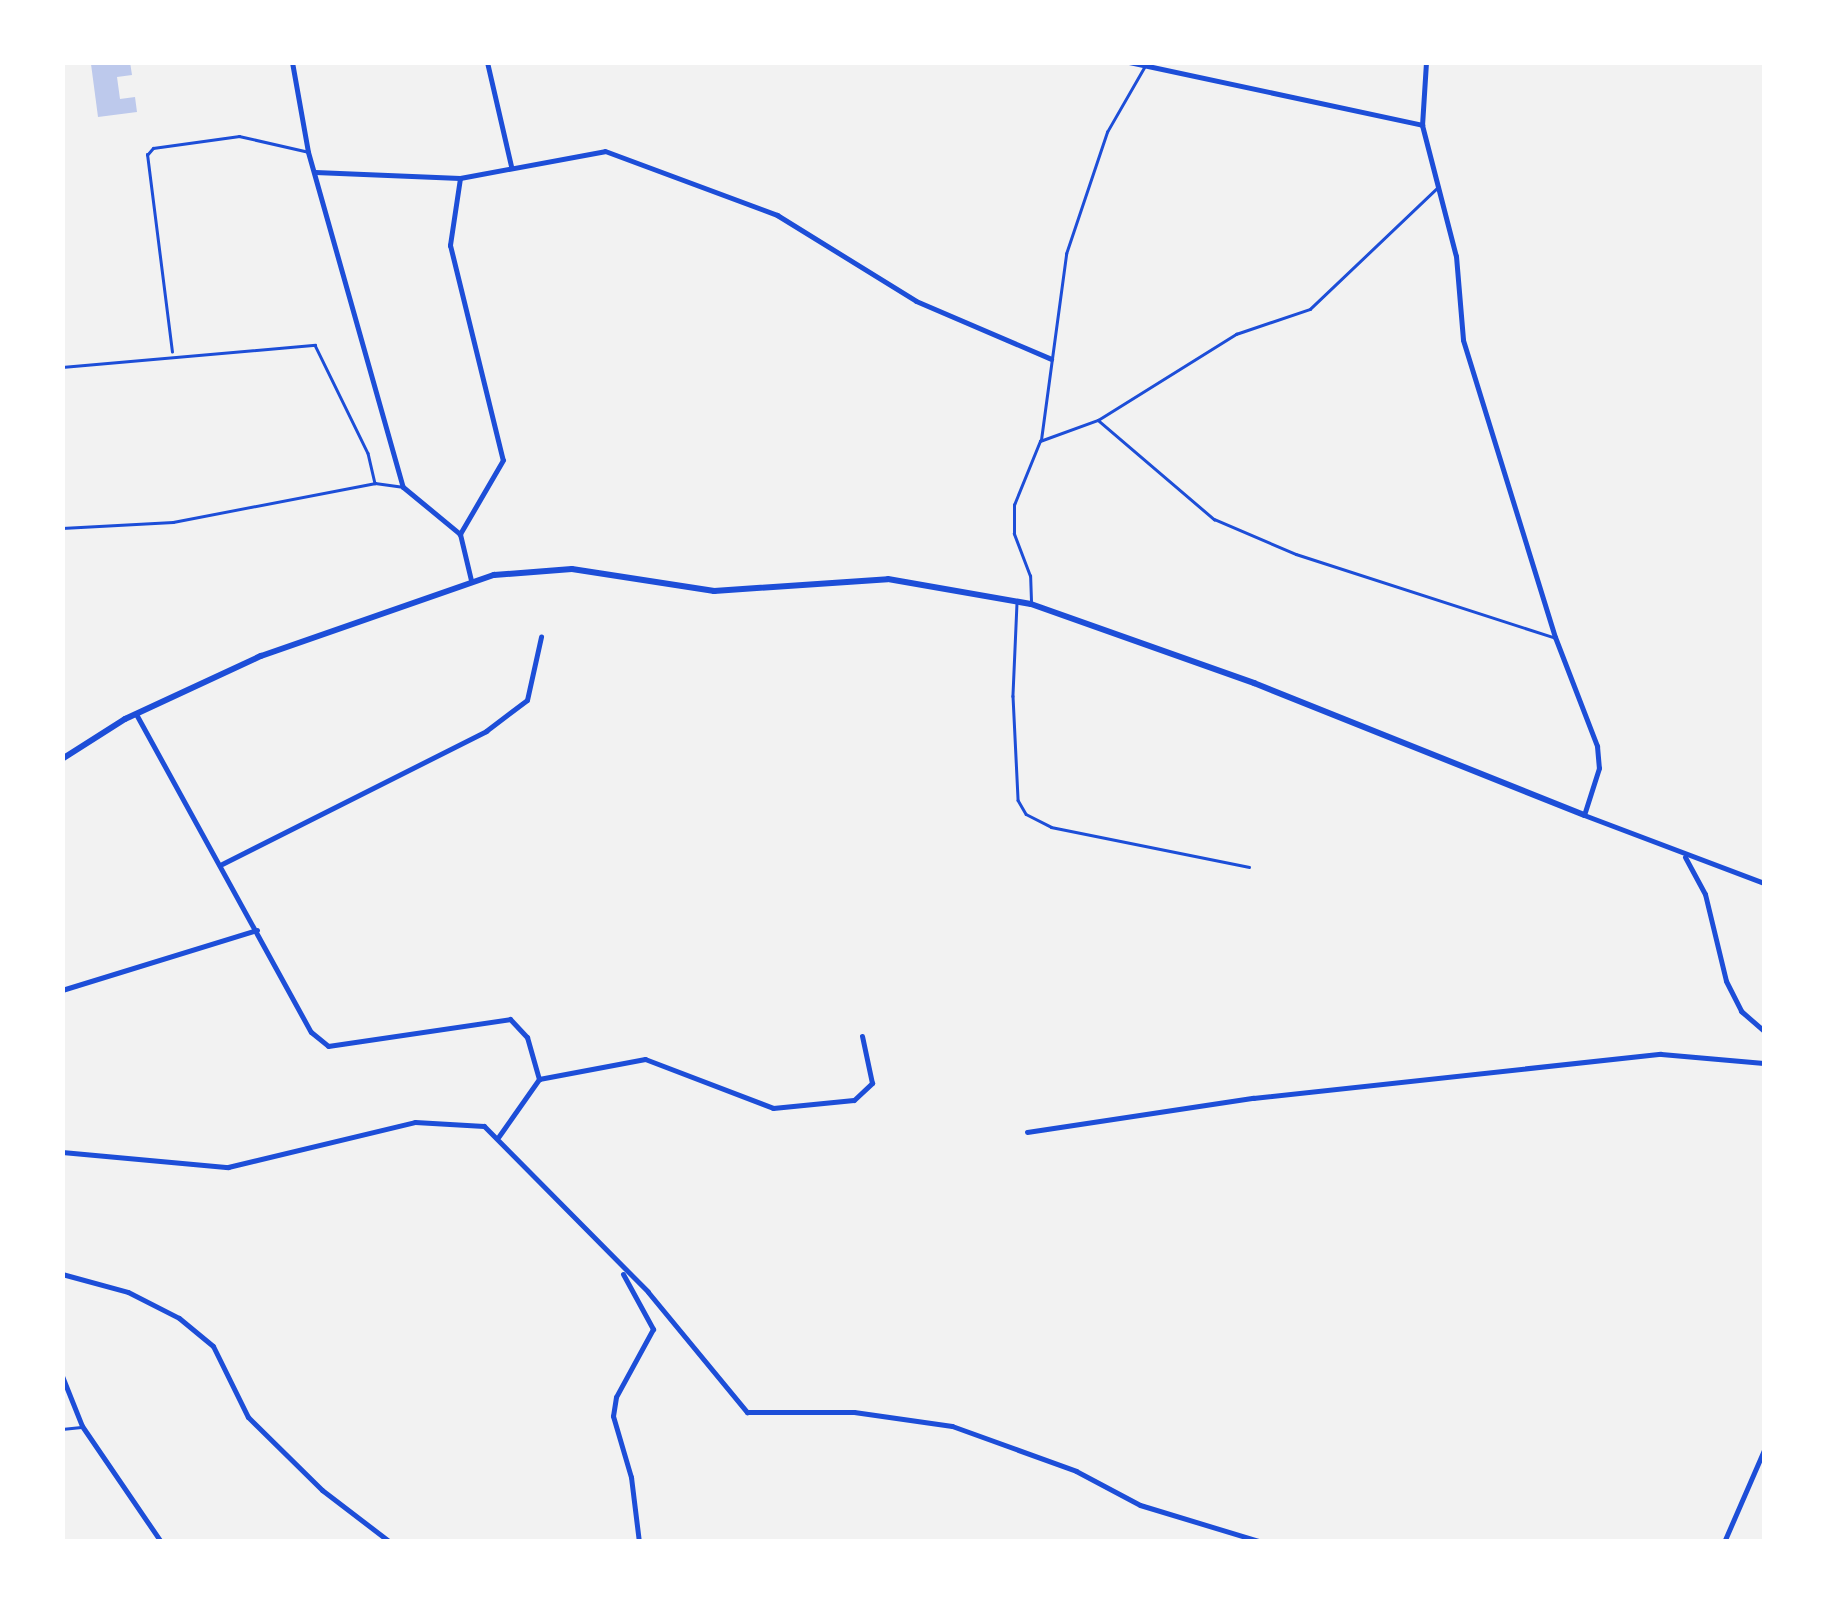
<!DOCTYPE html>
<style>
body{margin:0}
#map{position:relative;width:1827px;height:1604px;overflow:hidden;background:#f2f2f2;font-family:"Nunito Sans",sans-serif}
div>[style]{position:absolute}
.building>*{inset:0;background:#bdc9ec}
.service>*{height:2.5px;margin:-1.25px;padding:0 1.25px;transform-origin:1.25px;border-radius:1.25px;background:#1d4ed8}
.minor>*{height:5px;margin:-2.5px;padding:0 2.5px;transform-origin:2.5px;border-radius:2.5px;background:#1d4ed8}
.tertiary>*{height:6px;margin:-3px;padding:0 3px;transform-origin:3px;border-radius:3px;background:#1d4ed8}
span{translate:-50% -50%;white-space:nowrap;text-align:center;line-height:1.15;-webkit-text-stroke:8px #fff;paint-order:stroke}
.frame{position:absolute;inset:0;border:65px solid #fff;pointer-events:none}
</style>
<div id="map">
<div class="building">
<i style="clip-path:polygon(130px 62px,132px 75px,117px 77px,120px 99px,135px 97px,137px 112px,98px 117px,91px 64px)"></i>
</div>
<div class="service">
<i style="left:172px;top:352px;width:199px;rotate:-97.2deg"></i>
<i style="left:147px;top:155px;width:9px;rotate:-49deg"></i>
<i style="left:153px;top:148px;width:87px;rotate:-7.9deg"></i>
<i style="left:239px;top:136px;width:68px;rotate:12.8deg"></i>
<i style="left:62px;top:367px;width:254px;rotate:-5deg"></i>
<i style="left:315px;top:345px;width:120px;rotate:63.9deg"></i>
<i style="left:368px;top:453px;width:31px;rotate:77deg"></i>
<i style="left:1098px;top:420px;width:153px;rotate:40.5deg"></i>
<i style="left:1214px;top:519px;width:89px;rotate:23.1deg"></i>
<i style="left:1296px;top:554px;width:270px;rotate:17.9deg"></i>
<i style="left:1041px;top:440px;width:188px;rotate:-82.3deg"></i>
<i style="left:1066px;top:254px;width:129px;rotate:-71.4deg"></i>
<i style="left:1107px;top:132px;width:76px;rotate:-60.1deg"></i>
<i style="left:62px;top:528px;width:111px;rotate:-3.1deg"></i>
<i style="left:173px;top:522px;width:206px;rotate:-10.9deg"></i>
<i style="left:375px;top:483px;width:27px;rotate:8deg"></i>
<i style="left:1031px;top:601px;width:25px;rotate:-92deg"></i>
<i style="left:1030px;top:576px;width:45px;rotate:-110.9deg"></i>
<i style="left:1014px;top:534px;width:29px;rotate:-90deg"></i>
<i style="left:1014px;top:505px;width:69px;rotate:-67.9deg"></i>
<i style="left:1040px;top:441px;width:62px;rotate:-19.9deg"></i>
<i style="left:1098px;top:420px;width:163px;rotate:-31.9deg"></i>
<i style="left:1236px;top:334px;width:78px;rotate:-18.7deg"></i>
<i style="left:1310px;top:309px;width:175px;rotate:-43.6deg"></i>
<i style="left:1017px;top:603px;width:93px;rotate:92.5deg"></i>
<i style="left:1013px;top:696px;width:104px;rotate:87.2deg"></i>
<i style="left:1018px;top:800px;width:16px;rotate:60deg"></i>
<i style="left:1026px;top:814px;width:28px;rotate:27deg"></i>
<i style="left:1051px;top:827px;width:202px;rotate:11.4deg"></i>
<i style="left:62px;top:1429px;width:19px;rotate:-6deg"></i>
</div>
<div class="minor">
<i style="left:292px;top:62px;width:91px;rotate:79.9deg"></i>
<i style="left:308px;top:152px;width:348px;rotate:74.2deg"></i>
<i style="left:403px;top:487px;width:74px;rotate:39.5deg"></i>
<i style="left:460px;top:534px;width:47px;rotate:76.6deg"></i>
<i style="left:487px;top:62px;width:107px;rotate:77deg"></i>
<i style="left:1129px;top:62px;width:300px;rotate:12.1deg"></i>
<i style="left:1426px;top:62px;width:63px;rotate:93.6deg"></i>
<i style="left:1422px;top:125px;width:135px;rotate:75.5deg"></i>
<i style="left:1456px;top:256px;width:84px;rotate:85.2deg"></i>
<i style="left:1463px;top:340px;width:311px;rotate:72.8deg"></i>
<i style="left:1555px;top:637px;width:117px;rotate:68.9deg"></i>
<i style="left:1597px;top:746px;width:22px;rotate:85deg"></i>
<i style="left:1599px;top:768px;width:49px;rotate:107.7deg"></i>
<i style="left:1584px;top:815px;width:192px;rotate:20.7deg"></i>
<i style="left:315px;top:172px;width:145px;rotate:2.4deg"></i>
<i style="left:460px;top:178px;width:147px;rotate:-10.5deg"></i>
<i style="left:605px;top:151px;width:184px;rotate:20.4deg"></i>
<i style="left:777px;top:215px;width:163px;rotate:31.7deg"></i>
<i style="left:916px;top:301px;width:147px;rotate:23.2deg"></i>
<i style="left:460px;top:178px;width:68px;rotate:98.5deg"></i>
<i style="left:450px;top:245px;width:221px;rotate:76.2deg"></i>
<i style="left:503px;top:460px;width:86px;rotate:120.2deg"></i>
<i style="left:136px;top:714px;width:363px;rotate:61.2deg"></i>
<i style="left:311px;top:1032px;width:22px;rotate:39deg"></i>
<i style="left:328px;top:1046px;width:184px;rotate:-8.4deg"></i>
<i style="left:510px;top:1019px;width:25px;rotate:47deg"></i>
<i style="left:527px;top:1037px;width:44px;rotate:74.1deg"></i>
<i style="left:1685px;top:857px;width:42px;rotate:61.6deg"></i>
<i style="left:1705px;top:894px;width:89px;rotate:76.4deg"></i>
<i style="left:1726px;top:981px;width:34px;rotate:63deg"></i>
<i style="left:1741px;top:1011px;width:30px;rotate:41deg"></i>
<i style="left:222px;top:864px;width:296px;rotate:-26.7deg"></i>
<i style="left:486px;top:731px;width:51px;rotate:-37.1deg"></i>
<i style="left:527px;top:700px;width:65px;rotate:-77.5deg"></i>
<i style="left:62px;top:990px;width:204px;rotate:-17.1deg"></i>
<i style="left:539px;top:1079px;width:108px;rotate:-10.7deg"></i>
<i style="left:645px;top:1059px;width:137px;rotate:20.9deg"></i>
<i style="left:773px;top:1108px;width:81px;rotate:-5.6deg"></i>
<i style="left:854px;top:1100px;width:25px;rotate:-43deg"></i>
<i style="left:872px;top:1083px;width:48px;rotate:-102deg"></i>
<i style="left:1027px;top:1132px;width:229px;rotate:-8.6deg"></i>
<i style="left:1253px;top:1098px;width:410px;rotate:-6.2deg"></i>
<i style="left:1661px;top:1054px;width:103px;rotate:5deg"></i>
<i style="left:499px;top:1136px;width:70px;rotate:-54.9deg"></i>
<i style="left:62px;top:1152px;width:167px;rotate:5.2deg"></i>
<i style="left:228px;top:1167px;width:192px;rotate:-13.5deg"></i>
<i style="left:415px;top:1122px;width:69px;rotate:3.3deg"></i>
<i style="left:484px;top:1126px;width:233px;rotate:45.3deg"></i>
<i style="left:648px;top:1292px;width:156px;rotate:50.5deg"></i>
<i style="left:747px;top:1412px;width:107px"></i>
<i style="left:854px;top:1412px;width:99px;rotate:8.1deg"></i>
<i style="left:952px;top:1426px;width:132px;rotate:19.9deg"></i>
<i style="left:1076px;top:1471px;width:72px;rotate:28deg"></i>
<i style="left:1140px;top:1505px;width:127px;rotate:16.9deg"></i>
<i style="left:62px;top:1274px;width:68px;rotate:15.3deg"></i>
<i style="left:128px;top:1292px;width:57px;rotate:27deg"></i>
<i style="left:179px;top:1318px;width:44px;rotate:39.5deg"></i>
<i style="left:213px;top:1346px;width:79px;rotate:63.8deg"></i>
<i style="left:248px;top:1417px;width:104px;rotate:44.6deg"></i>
<i style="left:322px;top:1490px;width:86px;rotate:37.4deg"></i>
<i style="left:623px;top:1274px;width:63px;rotate:61.4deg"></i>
<i style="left:653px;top:1329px;width:77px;rotate:118.6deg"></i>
<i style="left:616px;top:1397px;width:19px;rotate:99deg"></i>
<i style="left:613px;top:1416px;width:64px;rotate:73.6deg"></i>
<i style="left:631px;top:1477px;width:65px;rotate:83deg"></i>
<i style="left:62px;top:1376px;width:54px;rotate:68.2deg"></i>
<i style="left:82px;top:1426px;width:140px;rotate:55.7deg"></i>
<i style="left:1724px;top:1542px;width:100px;rotate:-66.5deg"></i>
</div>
<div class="tertiary">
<i style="left:62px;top:759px;width:75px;rotate:-32.4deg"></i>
<i style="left:125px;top:719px;width:150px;rotate:-24.9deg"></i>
<i style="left:261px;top:656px;width:247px;rotate:-19.2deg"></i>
<i style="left:494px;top:575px;width:78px;rotate:-4.4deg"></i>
<i style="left:572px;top:569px;width:144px;rotate:8.8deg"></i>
<i style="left:714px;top:591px;width:174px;rotate:-3.9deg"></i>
<i style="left:888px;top:579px;width:145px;rotate:9.9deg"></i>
<i style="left:1031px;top:604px;width:237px;rotate:19.5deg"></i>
<i style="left:1254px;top:683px;width:355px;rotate:21.8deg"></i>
</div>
<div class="frame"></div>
</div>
